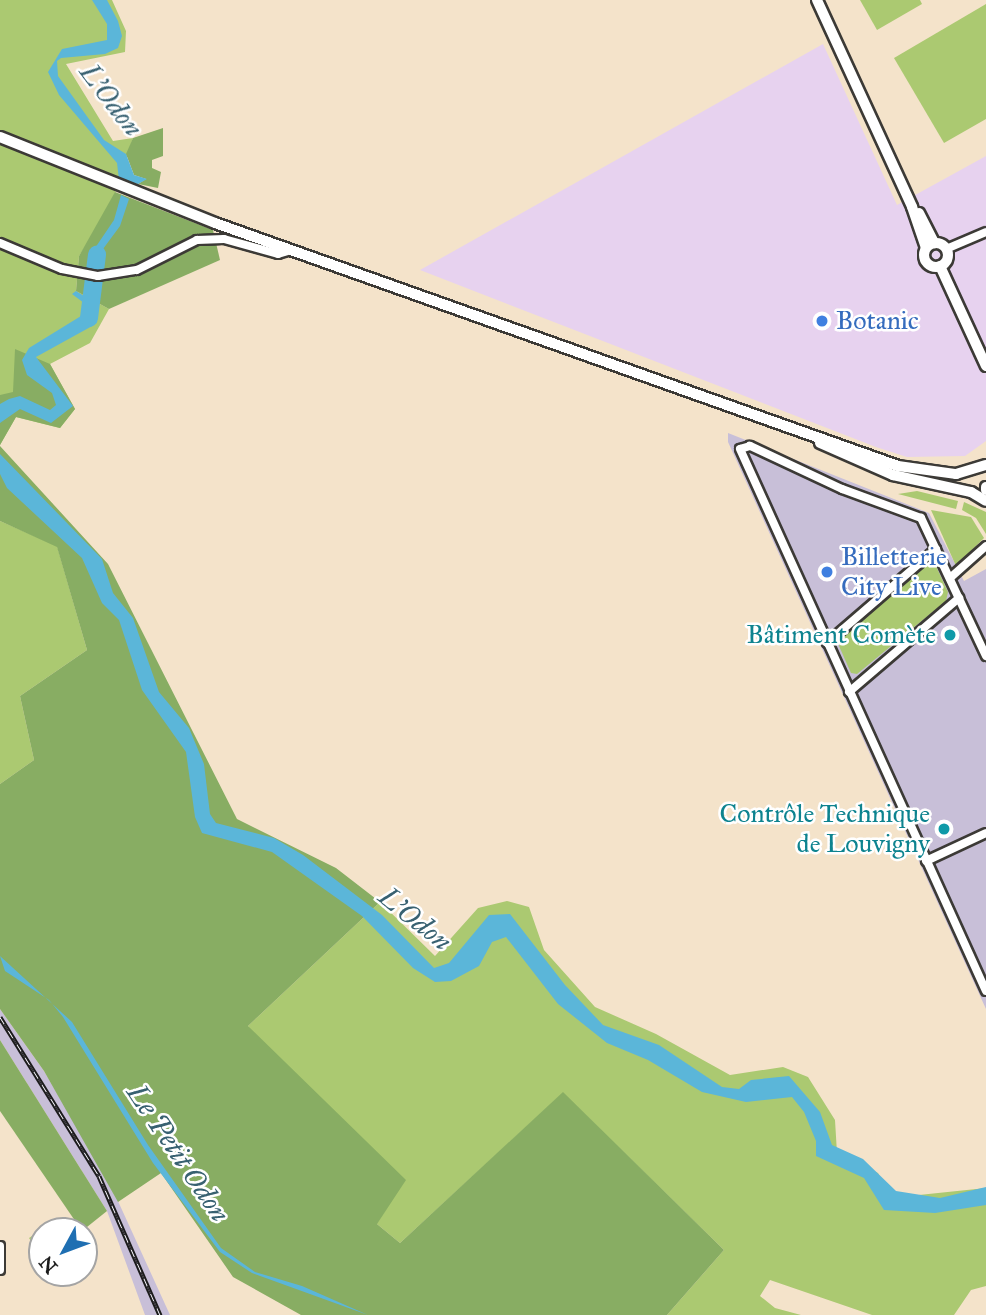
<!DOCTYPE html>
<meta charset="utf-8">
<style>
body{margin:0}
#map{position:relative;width:986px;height:1315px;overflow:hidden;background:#f4e3ca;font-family:"IM FELL Great Primer",serif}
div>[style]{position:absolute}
.built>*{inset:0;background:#e7d2ef}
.industrial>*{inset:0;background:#c8bfd8}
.green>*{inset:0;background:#abc971}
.forest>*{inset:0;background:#88ad63}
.water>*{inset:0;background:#5bb6d9}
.river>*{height:18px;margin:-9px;padding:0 9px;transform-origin:9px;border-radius:9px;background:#5bb6d9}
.roads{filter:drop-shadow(2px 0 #3c3a36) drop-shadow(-2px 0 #3c3a36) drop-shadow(0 2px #3c3a36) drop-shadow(0 -2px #3c3a36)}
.street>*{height:8px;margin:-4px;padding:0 4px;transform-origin:4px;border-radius:4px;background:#fff}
.secondary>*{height:10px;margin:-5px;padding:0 5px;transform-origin:5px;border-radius:5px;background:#fff}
.secondary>.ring{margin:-5px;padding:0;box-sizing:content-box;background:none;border:10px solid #fff;border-radius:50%}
.rail>*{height:5px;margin-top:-2.5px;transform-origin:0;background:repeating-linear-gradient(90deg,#fff 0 8px,#1c1c1c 0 16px);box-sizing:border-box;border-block:2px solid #1c1c1c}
.dots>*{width:19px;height:19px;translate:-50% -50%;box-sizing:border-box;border:4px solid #fff;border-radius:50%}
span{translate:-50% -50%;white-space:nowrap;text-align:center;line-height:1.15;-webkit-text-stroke:5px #fff;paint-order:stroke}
.shop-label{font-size:26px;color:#366cbe}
.left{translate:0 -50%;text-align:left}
.culture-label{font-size:26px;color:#0d838f}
.right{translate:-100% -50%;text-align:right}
.water-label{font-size:28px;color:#386171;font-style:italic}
.north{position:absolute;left:28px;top:1217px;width:70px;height:70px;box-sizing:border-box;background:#fff;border:2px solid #a4a4a4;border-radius:50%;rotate:229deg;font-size:19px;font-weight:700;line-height:28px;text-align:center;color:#1c1c1c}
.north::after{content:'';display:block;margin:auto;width:24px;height:32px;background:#1f6fb2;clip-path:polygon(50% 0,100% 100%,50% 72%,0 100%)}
</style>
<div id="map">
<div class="built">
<i style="clip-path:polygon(823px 44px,897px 205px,986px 156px,986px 441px,965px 456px,907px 457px,876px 447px,420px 270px)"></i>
</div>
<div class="industrial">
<i style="clip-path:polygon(728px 433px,929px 513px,964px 581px,986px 569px,986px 1009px,728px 442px)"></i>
<i style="clip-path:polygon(0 1009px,44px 1071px,107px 1177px,170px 1315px,145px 1315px,107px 1211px,0 1040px)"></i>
</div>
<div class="green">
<i style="clip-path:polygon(0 0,112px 0,126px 31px,125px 52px,66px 64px,113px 141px,133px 138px,110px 208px,79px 256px,76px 291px,109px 309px,90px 343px,50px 364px,75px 409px,60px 428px,16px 417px,0 445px)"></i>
<i style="clip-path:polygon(860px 0,920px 0,922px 4px,877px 30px)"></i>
<i style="clip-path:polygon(986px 4px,986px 119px,944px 143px,894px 58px)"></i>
<i style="clip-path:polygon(917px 491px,958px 501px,956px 509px,898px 494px)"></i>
<i style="clip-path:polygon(964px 502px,986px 512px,986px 534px,976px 518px,962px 510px)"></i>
<i style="clip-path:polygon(931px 510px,971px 517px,984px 538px,956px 566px)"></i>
<i style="clip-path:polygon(0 521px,57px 546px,87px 650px,20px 696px,34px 760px,0 784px)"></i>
<i style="clip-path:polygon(929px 563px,936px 566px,948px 592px,946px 601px,857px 674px,851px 673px,839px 646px,843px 636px)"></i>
<i style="clip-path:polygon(507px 901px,529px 907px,544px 950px,595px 1007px,656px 1034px,730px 1075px,783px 1067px,808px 1077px,835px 1120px,837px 1153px,878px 1173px,890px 1198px,986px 1188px,986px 1286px,971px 1290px,954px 1315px,872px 1315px,770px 1280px,760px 1296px,775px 1308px,801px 1315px,667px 1315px,724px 1250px,563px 1093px,400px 1243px,377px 1224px,248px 1026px,380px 902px,435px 956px,478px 908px)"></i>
<i style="clip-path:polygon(58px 1219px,65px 1231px,42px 1231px,38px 1252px,29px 1238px)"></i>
</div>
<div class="forest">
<i style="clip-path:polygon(163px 128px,163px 156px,152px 160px,152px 168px,161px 172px,158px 188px,138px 184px,146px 179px,134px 175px,126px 154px,133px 138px)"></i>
<i style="clip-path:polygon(115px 192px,213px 230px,220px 260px,109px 309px,76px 291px,79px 256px)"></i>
<i style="clip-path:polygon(15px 349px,50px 364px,75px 409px,60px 428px,16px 417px,0 445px,0 395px,13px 392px)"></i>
<i style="clip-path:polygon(0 446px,108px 564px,237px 819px,336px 868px,380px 902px,248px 1026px,406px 1180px,377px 1224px,400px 1243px,563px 1092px,724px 1250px,667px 1315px,301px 1315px,233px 1277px,161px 1173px,118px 1202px,44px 1071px,0 1009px,0 784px,34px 760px,20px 696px,87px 650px,57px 547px,0 521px)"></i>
<i style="clip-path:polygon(0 1040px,107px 1211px,82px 1231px,0 1111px)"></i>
</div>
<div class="water">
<i style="clip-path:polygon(92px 0,107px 0,118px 21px,122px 36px,118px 48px,105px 54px,61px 58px,57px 61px,58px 76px,104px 140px,126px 154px,134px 175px,147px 179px,138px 184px,119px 180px,117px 163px,59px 95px,48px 72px,62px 49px,107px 40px,107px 24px)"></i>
<i style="clip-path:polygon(121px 195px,129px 199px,120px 226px,103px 249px,97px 271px,90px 270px,93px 251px,114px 220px)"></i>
<i style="clip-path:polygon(76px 291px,95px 303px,94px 325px,36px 357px,73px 406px,51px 423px,20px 409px,0 423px,0 404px,9px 399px,20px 396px,50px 410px,56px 405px,52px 393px,27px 375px,22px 360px,29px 348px,81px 316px,84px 303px,72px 294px)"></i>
<i style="clip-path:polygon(0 454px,102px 559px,113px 593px,133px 618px,159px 692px,189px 728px,204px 764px,210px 814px,216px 823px,274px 838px,303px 855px,382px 915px,434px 968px,449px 963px,489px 915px,510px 914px,565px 985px,603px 1025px,659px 1045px,722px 1087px,739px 1089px,751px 1080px,789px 1076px,820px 1112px,832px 1145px,863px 1159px,896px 1191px,940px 1198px,986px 1187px,986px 1205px,935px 1213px,884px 1210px,864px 1178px,816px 1156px,816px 1141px,804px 1112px,792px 1097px,746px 1102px,702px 1092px,648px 1060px,607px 1043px,558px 1004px,506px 937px,492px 942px,479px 966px,451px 981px,435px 982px,413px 968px,362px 916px,272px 852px,202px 833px,195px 817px,186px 752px,142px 690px,119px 620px,102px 603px,82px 558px,7px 488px,0 474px)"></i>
<i style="clip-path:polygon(0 956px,72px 1022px,148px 1145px,221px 1248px,255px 1272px,302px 1286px,368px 1315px,252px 1273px,220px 1252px,153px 1163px,63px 1017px,49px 1000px,5px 971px)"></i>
</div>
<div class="river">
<i style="left:89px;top:318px;width:64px;rotate:-82.8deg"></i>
</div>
<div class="roads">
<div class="street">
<i style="left:0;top:243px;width:67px;rotate:22.8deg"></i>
<i style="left:62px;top:269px;width:37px;rotate:11deg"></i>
<i style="left:98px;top:276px;width:39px;rotate:-9deg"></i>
<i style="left:137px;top:270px;width:67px;rotate:-26.6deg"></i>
<i style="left:197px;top:240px;width:27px;rotate:-2deg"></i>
<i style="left:224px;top:239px;width:56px;rotate:15.5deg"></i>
<i style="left:278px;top:254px;width:14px;rotate:-17deg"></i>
<i style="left:946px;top:249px;width:43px;rotate:-23deg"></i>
<i style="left:950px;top:578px;width:48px;rotate:-41.6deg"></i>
<i style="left:827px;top:643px;width:144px;rotate:-40.8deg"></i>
<i style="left:986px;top:656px;width:153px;rotate:-115.2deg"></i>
<i style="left:921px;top:518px;width:84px;rotate:-159.8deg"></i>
<i style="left:842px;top:489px;width:102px;rotate:-154.9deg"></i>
<i style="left:750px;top:446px;width:10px;rotate:163deg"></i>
<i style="left:740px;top:449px;width:595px;rotate:65.59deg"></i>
<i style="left:849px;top:692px;width:145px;rotate:-40.5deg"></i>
<i style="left:926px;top:861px;width:66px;rotate:-25deg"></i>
<i style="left:0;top:1246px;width:24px;rotate:90deg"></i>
</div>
<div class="secondary">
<i style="left:817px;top:0;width:228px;rotate:65.3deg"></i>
<i style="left:912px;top:207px;width:43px;rotate:71.1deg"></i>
<i style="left:0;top:137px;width:232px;rotate:21.8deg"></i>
<i style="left:215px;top:223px;width:725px;rotate:19.58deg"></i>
<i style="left:898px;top:466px;width:59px;rotate:7.9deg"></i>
<i style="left:956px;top:474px;width:31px;rotate:-17deg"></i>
<i style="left:919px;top:213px;width:34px;rotate:63deg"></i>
<i class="ring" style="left:924px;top:243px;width:14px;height:14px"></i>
<i style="left:940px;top:266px;width:110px;rotate:65.3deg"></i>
<i style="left:820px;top:443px;width:80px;rotate:23.7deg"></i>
<i style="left:893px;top:475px;width:80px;rotate:12.3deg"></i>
<i style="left:971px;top:492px;width:17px;rotate:31deg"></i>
<i style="left:986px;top:487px;width:3px;rotate:90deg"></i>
</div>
</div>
<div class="rail">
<i style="left:0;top:1017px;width:187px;rotate:58.1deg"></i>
<i style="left:99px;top:1176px;width:152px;rotate:66.3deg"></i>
</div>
<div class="dots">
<i style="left:822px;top:321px;background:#3f7fe0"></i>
<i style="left:827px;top:572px;background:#3f7fe0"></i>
<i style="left:950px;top:635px;background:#0f9aa8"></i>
<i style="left:944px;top:829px;background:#0f9aa8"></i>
</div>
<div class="shop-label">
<span class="left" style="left:836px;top:321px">Botanic</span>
<span class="left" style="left:841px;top:572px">Billetterie<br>City Live</span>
</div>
<div class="culture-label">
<span class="right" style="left:936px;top:635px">Bâtiment Comète</span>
<span class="right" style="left:930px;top:829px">Contrôle Technique<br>de Louvigny</span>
</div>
<div class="water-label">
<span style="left:111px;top:100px;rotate:53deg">L'Odon</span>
<span style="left:415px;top:919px;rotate:39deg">L'Odon</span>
<span style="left:178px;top:1153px;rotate:56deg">Le Petit Odon</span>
</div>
<div class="north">N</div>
</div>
